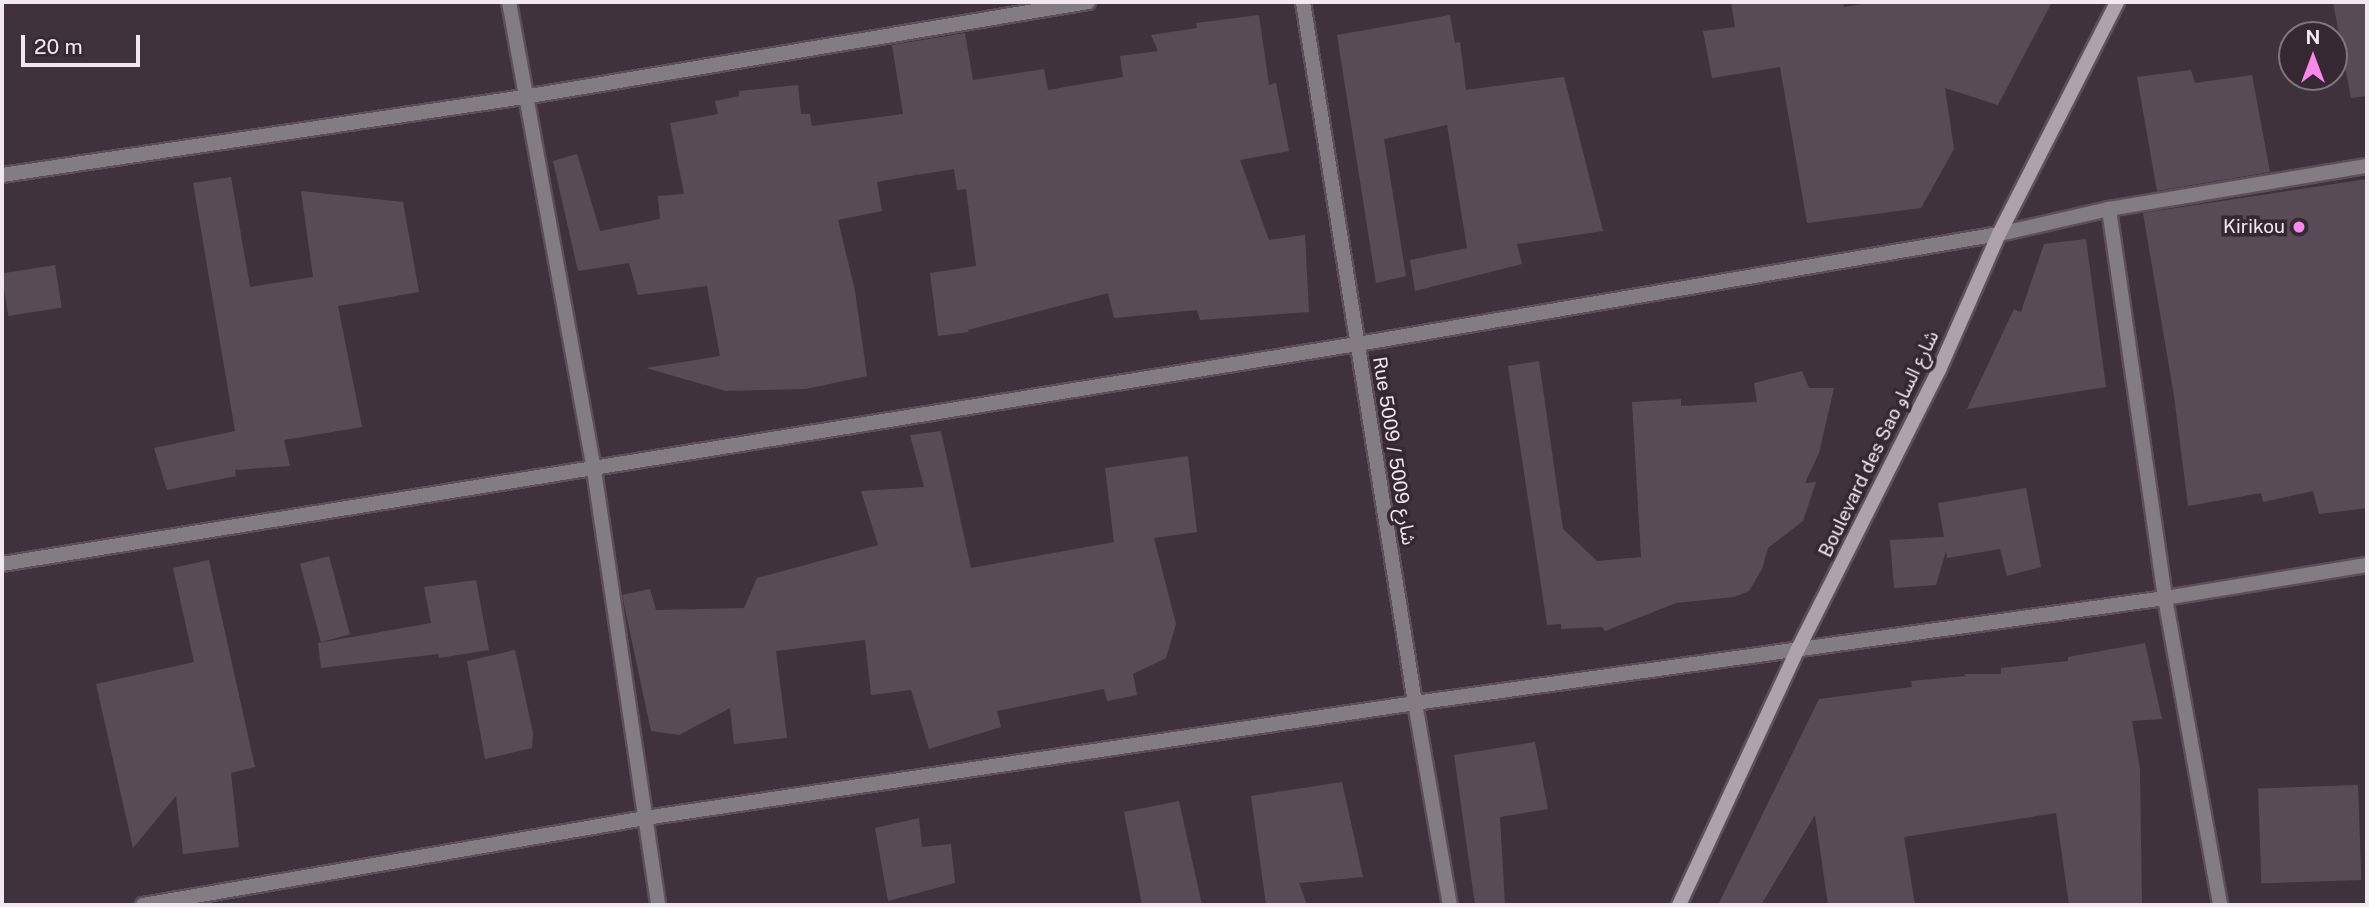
<!DOCTYPE html>
<meta charset="utf-8">
<style>
body{margin:0}
#map{position:relative;width:2369px;height:907px;overflow:hidden;background:#40323d;font-family:"Public Sans","Noto Sans Arabic",sans-serif}
div>[style]{position:absolute}
.building>*{inset:0;background:#594b56;transform-origin:0 0}
.roads{filter:drop-shadow(2px 0 #5c4f5a) drop-shadow(-2px 0 #5c4f5a) drop-shadow(0 2px #5c4f5a) drop-shadow(0 -2px #5c4f5a)}
.street>*{height:14px;margin:-7px;padding:0 7px;transform-origin:7px;border-radius:7px;background:#837c82}
.secondary>*{height:14px;margin:-7px;padding:0 7px;transform-origin:7px;border-radius:7px;background:#aea2ac}
.dots>*{width:19px;height:19px;translate:-50% -50%;box-sizing:border-box;border:4px solid #352833;border-radius:50%}
span{translate:-50% -50%;white-space:nowrap;text-align:center;line-height:1.15;-webkit-text-stroke:7px #352833;paint-order:stroke}
.poi-label{font-size:19px;color:#f2e9f0}
.right{translate:-100% -50%;text-align:right}
.street-label{font-size:19px;color:#f2e9f0}
.frame{position:absolute;inset:0;border:4px solid #f2e9f0;pointer-events:none}
.north{position:absolute;left:2278px;top:21px;width:70px;height:70px;box-sizing:border-box;background:#352833;border:2px solid #81757f;border-radius:50%;rotate:0deg;font-size:19px;font-weight:700;line-height:28px;text-align:center;color:#f2e9f0}
.north::after{content:'';display:block;margin:auto;width:24px;height:32px;background:#f888ea;clip-path:polygon(50% 0,100% 100%,50% 72%,0 100%)}
.scale{position:absolute;left:21px;top:35px;width:119px;height:32px;box-sizing:border-box;border:4px solid #f2e9f0;border-top:0;padding-left:9px;font-size:21px;line-height:24px;white-space:nowrap;color:#f2e9f0;-webkit-text-stroke:5px #352833;paint-order:stroke}
</style>
<div id="map">
<div class="building">
<i style="clip-path:polygon(1731px 2px,1843px 2px,1844px 7px,1875px 2px,2052px 2px,1998px 105px,1945px 88px,1954px 149px,1921px 208px,1807px 223px,1780px 67px,1712px 78px,1703px 31px,1735px 27px)"></i>
<i style="clip-path:polygon(2333px 2px,2367px 2px,2367px 96px,2351px 98px)"></i>
<i style="clip-path:polygon(1259px 15px,1269px 85px,1276px 83px,1289px 151px,1240px 160px,1269px 240px,1305px 235px,1309px 312px,1200px 320px,1197px 310px,1114px 318px,1108px 293px,968px 330px,969px 332px,938px 336px,930px 273px,976px 266px,966px 189px,957px 190px,954px 169px,917px 175px,916px 172px,916px 175px,877px 182px,882px 211px,838px 220px,855px 291px,867px 376px,806px 389px,726px 391px,646px 368px,720px 356px,707px 286px,638px 295px,629px 263px,578px 271px,553px 161px,577px 154px,600px 231px,660px 219px,658px 196px,684px 194px,670px 123px,718px 114px,715px 101px,739px 96px,739px 91px,798px 85px,801px 114px,810px 114px,812px 126px,903px 114px,892px 45px,965px 33px,973px 80px,1044px 69px,1048px 90px,1123px 77px,1120px 56px,1158px 51px,1151px 35px,1197px 28px,1196px 23px)"></i>
<i style="clip-path:polygon(1450px 15px,1455px 43px,1460px 42px,1466px 90px,1564px 77px,1603px 231px,1517px 244px,1522px 264px,1415px 291px,1410px 260px,1467px 248px,1447px 125px,1384px 139px,1406px 276px,1376px 283px,1337px 35px)"></i>
<i style="clip-path:polygon(2191px 70px,2195px 83px,2252px 75px,2270px 172px,2157px 191px,2137px 77px)"></i>
<i style="clip-path:polygon(231px 177px,250px 287px,313px 277px,301px 191px,403px 202px,419px 292px,338px 306px,362px 427px,284px 440px,290px 466px,235px 470px,236px 476px,167px 490px,154px 448px,235px 431px,193px 183px)"></i>
<i style="clip-path:polygon(2367px 179px,2367px 508px,2319px 514px,2313px 491px,2263px 502px,2261px 493px,2188px 506px,2174px 396px,2143px 213px)"></i>
<i style="clip-path:polygon(2086px 239px,2106px 387px,1967px 409px,2014px 309px,2021px 312px,2044px 244px)"></i>
<i style="left:55px;top:265px;width:43px;height:54px;rotate:81deg"></i>
<i style="clip-path:polygon(1539px 361px,1563px 529px,1597px 561px,1641px 557px,1632px 402px,1681px 399px,1681px 406px,1757px 402px,1754px 383px,1802px 371px,1809px 388px,1834px 388px,1819px 453px,1805px 483px,1816px 482px,1803px 521px,1768px 548px,1762px 569px,1749px 591px,1734px 597px,1676px 603px,1605px 631px,1602px 627px,1561px 629px,1561px 624px,1547px 625px,1508px 366px)"></i>
<i style="clip-path:polygon(941px 431px,971px 568px,1114px 542px,1105px 468px,1188px 456px,1197px 532px,1154px 538px,1176px 624px,1166px 658px,1133px 674px,1137px 695px,1107px 701px,1104px 689px,997px 711px,1001px 727px,929px 749px,911px 690px,871px 695px,865px 640px,776px 651px,787px 738px,734px 744px,730px 708px,679px 735px,651px 731px,622px 595px,650px 589px,656px 610px,744px 608px,757px 578px,878px 545px,861px 491px,924px 487px,910px 435px)"></i>
<i style="clip-path:polygon(2026px 488px,2041px 567px,2007px 576px,2000px 549px,1947px 558px,1946px 551px,1936px 585px,1894px 588px,1890px 540px,1944px 537px,1938px 503px)"></i>
<i style="left:329px;top:556px;width:81px;height:30px;rotate:75deg"></i>
<i style="clip-path:polygon(209px 560px,255px 767px,231px 773px,239px 847px,183px 854px,176px 796px,133px 848px,96px 684px,194px 662px,173px 568px)"></i>
<i style="clip-path:polygon(476px 580px,489px 650px,439px 658px,438px 654px,321px 668px,318px 643px,431px 623px,424px 587px)"></i>
<i style="clip-path:polygon(2145px 643px,2162px 719px,2132px 721px,2140px 769px,2142px 905px,2069px 905px,2056px 813px,1904px 837px,1915px 905px,1828px 905px,1815px 815px,1761px 905px,1718px 905px,1819px 699px,1912px 687px,1911px 681px,1965px 676px,1964px 674px,2001px 674px,2001px 668px,2068px 661px,2068px 657px)"></i>
<i style="clip-path:polygon(515px 650px,533px 733px,532px 748px,485px 759px,467px 661px)"></i>
<i style="clip-path:polygon(1535px 742px,1548px 809px,1500px 817px,1505px 905px,1475px 905px,1454px 755px)"></i>
<i style="clip-path:polygon(1342px 782px,1363px 877px,1299px 883px,1307px 905px,1266px 905px,1251px 796px)"></i>
<i style="left:2358px;top:785px;width:95px;height:100px;rotate:88deg"></i>
<i style="clip-path:polygon(1179px 801px,1202px 905px,1142px 905px,1124px 812px)"></i>
<i style="clip-path:polygon(919px 818px,922px 847px,951px 844px,955px 883px,888px 901px,875px 828px)"></i>
</div>
<div class="roads">
<div class="street">
<i style="left:509px;top:2px;width:476px;rotate:79.7deg"></i>
<i style="left:594px;top:470px;width:440px;rotate:81.6deg"></i>
<i style="left:1303px;top:2px;width:710px;rotate:80.92deg"></i>
<i style="left:1415px;top:703px;width:205px;rotate:80.2deg"></i>
<i style="left:2px;top:175px;width:528px;rotate:-8.5deg"></i>
<i style="left:524px;top:97px;width:572px;rotate:-9.56deg"></i>
<i style="left:2109px;top:209px;width:393px;rotate:81.8deg"></i>
<i style="left:2165px;top:598px;width:312px;rotate:79.8deg"></i>
<i style="left:2px;top:564px;width:1374px;rotate:-9.22deg"></i>
<i style="left:1358px;top:344px;width:650px;rotate:-9.74deg"></i>
<i style="left:1999px;top:234px;width:113px;rotate:-12.8deg"></i>
<i style="left:2109px;top:209px;width:262px;rotate:-9.5deg"></i>
<i style="left:143px;top:905px;width:509px;rotate:-9.83deg"></i>
<i style="left:645px;top:818px;width:779px;rotate:-8.49deg"></i>
<i style="left:1415px;top:703px;width:757px;rotate:-7.97deg"></i>
<i style="left:2165px;top:598px;width:205px;rotate:-9.3deg"></i>
</div>
<div class="secondary">
<i style="left:1679px;top:905px;width:282px;rotate:-65.1deg"></i>
<i style="left:1798px;top:649px;width:313px;rotate:-63.2deg"></i>
<i style="left:1939px;top:370px;width:149px;rotate:-66.2deg"></i>
<i style="left:1999px;top:234px;width:260px;rotate:-63deg"></i>
</div>
</div>
<div class="dots">
<i style="left:2299px;top:227px;background:#f888ea"></i>
</div>
<div class="poi-label">
<span class="right" style="left:2285px;top:227px">Kirikou</span>
</div>
<div class="street-label">
<span style="left:1879px;top:444px;rotate:-64deg">Boulevard des Sao شارع الساو</span>
<span style="left:1394px;top:451px;rotate:81deg">Rue 5009 / شارع 5009</span>
</div>
<div class="frame"></div>
<div class="north">N</div>
<div class="scale">20 m</div>
</div>
